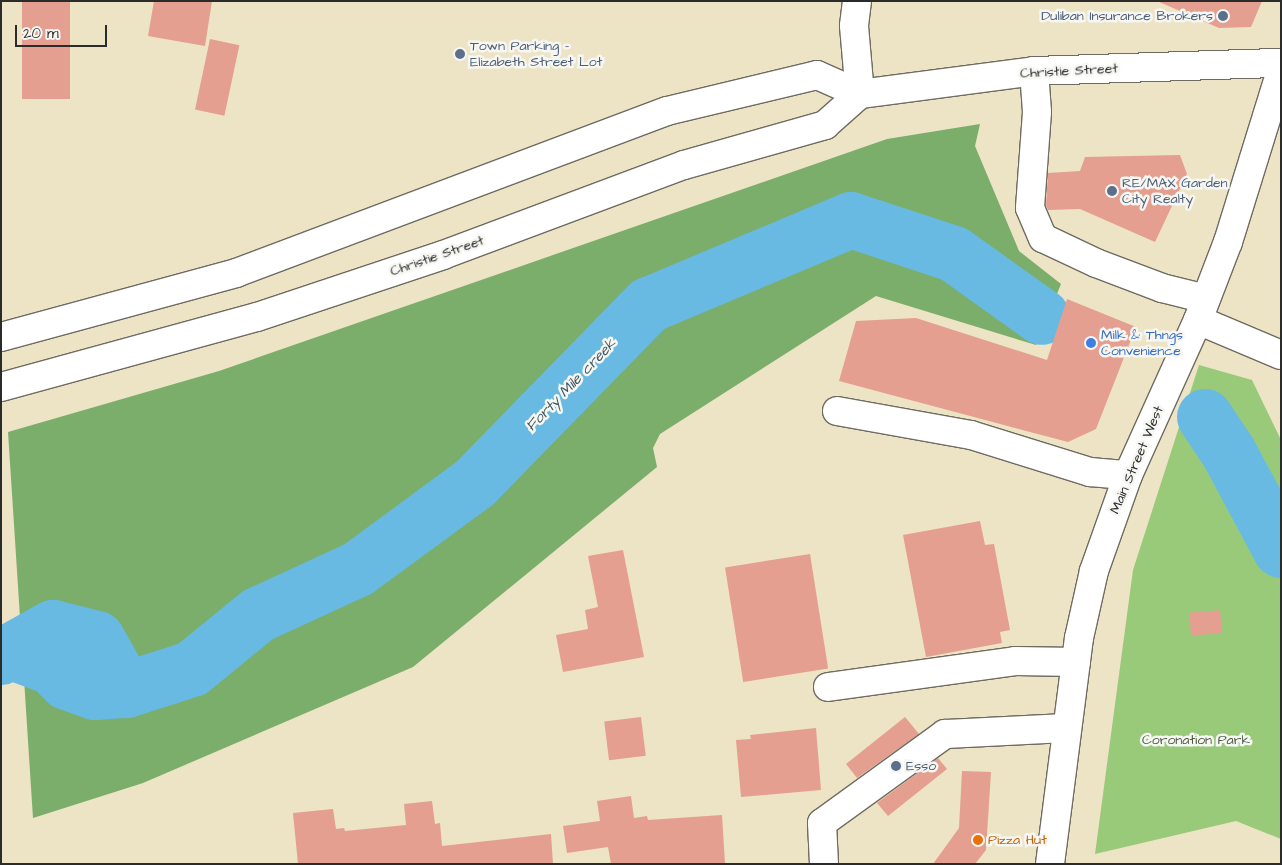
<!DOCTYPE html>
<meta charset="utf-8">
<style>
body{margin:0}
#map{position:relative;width:1282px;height:865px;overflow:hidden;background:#ede3c5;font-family:"Architects Daughter",sans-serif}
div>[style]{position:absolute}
.green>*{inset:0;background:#99ca7a}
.forest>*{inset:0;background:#7aae6a}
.river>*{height:56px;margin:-28px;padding:0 28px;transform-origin:28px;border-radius:28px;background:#68bae3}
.building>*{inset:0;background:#e49f90;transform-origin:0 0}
.roads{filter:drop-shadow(1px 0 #6f6b61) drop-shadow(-1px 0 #6f6b61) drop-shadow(0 1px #6f6b61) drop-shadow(0 -1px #6f6b61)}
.minor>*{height:28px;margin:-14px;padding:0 14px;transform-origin:14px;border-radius:14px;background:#fff}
.major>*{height:28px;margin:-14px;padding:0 14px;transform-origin:14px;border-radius:14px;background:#fff}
.dots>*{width:14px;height:14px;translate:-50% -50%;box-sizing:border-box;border:2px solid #f6f6f2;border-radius:50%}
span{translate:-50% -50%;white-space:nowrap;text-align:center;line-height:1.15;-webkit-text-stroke:5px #f6f6f2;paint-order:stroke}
.service-label{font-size:14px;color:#4e5e75}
.right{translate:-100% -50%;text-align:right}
.left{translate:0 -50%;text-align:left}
.street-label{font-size:14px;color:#2b2b2b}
.shop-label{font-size:14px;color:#366cbe}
.park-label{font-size:14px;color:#4c5b43}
.food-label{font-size:14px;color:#c56008}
.water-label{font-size:15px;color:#3d5662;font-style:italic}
.frame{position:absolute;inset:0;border:2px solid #2b2b2b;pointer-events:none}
.scale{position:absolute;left:15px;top:25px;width:92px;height:22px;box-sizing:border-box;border:2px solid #2b2b2b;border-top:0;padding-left:6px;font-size:15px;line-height:18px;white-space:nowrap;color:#2b2b2b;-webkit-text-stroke:4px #f6f6f2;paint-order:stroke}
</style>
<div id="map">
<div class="green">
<i style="clip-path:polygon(1199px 365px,1252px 380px,1281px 440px,1281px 839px,1236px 821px,1095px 854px,1133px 570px)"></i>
</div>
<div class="forest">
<i style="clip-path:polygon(980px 124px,975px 146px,1019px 251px,1061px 284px,1036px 345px,876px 296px,660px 434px,653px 448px,657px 467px,413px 667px,143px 783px,33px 818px,8px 432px,219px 371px,887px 139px)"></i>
</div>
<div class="river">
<i style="left:1205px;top:417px;width:43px;rotate:56.3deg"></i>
<i style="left:1229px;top:453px;width:110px;rotate:61.8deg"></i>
<i style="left:12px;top:652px;width:43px;rotate:20.6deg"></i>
<i style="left:52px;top:667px;width:21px;rotate:45deg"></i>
<i style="left:67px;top:682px;width:30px;rotate:20deg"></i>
<i style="left:95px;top:692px;width:31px;rotate:-4deg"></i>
<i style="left:1px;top:657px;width:60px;rotate:-29.1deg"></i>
<i style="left:53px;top:628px;width:45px;rotate:14deg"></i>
<i style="left:97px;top:639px;width:59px;rotate:60.4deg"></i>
<i style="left:126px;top:690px;width:69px;rotate:-17.7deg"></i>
<i style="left:192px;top:669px;width:85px;rotate:-39.3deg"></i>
<i style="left:258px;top:615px;width:110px;rotate:-24.7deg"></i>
<i style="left:358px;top:569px;width:145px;rotate:-36.3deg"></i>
<i style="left:475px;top:483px;width:249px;rotate:-45.7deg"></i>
<i style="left:649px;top:305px;width:219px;rotate:-22.8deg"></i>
<i style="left:851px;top:220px;width:108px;rotate:18.3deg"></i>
<i style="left:954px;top:254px;width:108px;rotate:35.6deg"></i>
</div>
<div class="building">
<i style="left:22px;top:1px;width:48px;height:98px"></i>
<i style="clip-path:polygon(154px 1px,212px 1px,205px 46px,148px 36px)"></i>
<i style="clip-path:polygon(1157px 1px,1262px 1px,1251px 27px,1219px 28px)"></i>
<i style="left:210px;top:39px;width:30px;height:72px;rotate:12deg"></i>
<i style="clip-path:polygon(1180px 155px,1187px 174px,1155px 242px,1080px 209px,1048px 210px,1046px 205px,1048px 173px,1080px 171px,1085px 157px)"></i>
<i style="clip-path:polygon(1067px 299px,1136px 327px,1096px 429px,1068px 442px,839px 381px,856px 321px,916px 318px,1047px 360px)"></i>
<i style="clip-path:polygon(980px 521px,985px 545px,994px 544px,1010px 630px,1000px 632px,1002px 643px,926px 657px,903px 535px)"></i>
<i style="clip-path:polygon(623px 550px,644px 657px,563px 672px,556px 635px,588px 629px,585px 610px,598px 607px,588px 556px)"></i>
<i style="left:810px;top:554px;width:116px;height:86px;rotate:81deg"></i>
<i style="left:1220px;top:610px;width:23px;height:31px;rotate:85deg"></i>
<i style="left:641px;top:717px;width:39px;height:37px;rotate:83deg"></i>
<i style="clip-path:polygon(905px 717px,919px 734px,857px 778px,846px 764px)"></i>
<i style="clip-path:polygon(816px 728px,821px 790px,741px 797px,736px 740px,751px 739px,750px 735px)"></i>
<i style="clip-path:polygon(938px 758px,947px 769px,888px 816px,877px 803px)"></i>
<i style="clip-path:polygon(962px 771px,991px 772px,986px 850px,975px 864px,933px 864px,959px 828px)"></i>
<i style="clip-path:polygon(631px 796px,634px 818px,647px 816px,648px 820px,722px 815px,725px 864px,611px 864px,608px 847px,567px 853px,563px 826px,600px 821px,597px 801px)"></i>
<i style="clip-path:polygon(432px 801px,435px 824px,440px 823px,442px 846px,551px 834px,553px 864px,298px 864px,293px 813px,333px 809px,336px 829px,344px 828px,345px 831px,406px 825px,404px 804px)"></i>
</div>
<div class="roads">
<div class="minor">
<i style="left:857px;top:1px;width:25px;rotate:97deg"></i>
<i style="left:854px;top:26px;width:68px;rotate:85deg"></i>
<i style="left:1034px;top:71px;width:41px;rotate:85.8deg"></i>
<i style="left:1037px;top:112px;width:96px;rotate:94.2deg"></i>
<i style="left:1030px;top:208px;width:33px;rotate:67deg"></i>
<i style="left:1043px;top:238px;width:59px;rotate:25.3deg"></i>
<i style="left:1096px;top:263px;width:71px;rotate:20.7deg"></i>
<i style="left:1162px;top:288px;width:45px;rotate:14deg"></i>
<i style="left:1198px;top:320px;width:90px;rotate:22.9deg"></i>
<i style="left:837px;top:411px;width:136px;rotate:10.2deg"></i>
<i style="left:971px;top:435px;width:125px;rotate:17.3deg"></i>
<i style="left:1090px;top:472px;width:38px;rotate:5deg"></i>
<i style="left:828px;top:687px;width:189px;rotate:-7.9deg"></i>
<i style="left:1015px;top:661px;width:61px;rotate:0.9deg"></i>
<i style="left:824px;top:864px;width:41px;rotate:-92.8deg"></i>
<i style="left:822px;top:823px;width:152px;rotate:-35.9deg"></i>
<i style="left:945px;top:734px;width:122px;rotate:-2.8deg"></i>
</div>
<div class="major">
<i style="left:1px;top:337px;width:244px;rotate:-15.2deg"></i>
<i style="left:236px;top:273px;width:460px;rotate:-20.6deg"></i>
<i style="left:667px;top:111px;width:154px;rotate:-13.5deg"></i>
<i style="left:817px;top:75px;width:47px;rotate:23.8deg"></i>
<i style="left:860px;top:94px;width:176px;rotate:-7.5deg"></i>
<i style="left:1034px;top:71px;width:247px;rotate:-1.9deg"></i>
<i style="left:1px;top:387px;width:265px;rotate:-15.3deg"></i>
<i style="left:257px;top:317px;width:196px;rotate:-18.4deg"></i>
<i style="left:443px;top:255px;width:257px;rotate:-20.5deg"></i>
<i style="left:684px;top:165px;width:147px;rotate:-15.8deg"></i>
<i style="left:825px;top:125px;width:47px;rotate:-41.5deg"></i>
<i style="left:1050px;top:864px;width:228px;rotate:-82.7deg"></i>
<i style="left:1079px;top:638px;width:69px;rotate:-77.4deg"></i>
<i style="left:1094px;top:571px;width:102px;rotate:-70.5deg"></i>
<i style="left:1128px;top:475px;width:170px;rotate:-65.7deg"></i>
<i style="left:1198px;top:320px;width:84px;rotate:-69deg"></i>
<i style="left:1228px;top:242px;width:179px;rotate:-72.8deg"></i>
</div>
</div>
<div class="dots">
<i style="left:1223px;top:16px;background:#5c6f8a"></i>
<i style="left:460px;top:54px;background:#5c6f8a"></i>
<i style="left:1112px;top:191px;background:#5c6f8a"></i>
<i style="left:1091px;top:343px;background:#3f7fe0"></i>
<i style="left:896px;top:766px;background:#5c6f8a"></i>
<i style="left:978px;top:840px;background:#e8710a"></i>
</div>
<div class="service-label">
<span class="right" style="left:1213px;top:16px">Duliban Insurance Brokers</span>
<span class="left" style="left:470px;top:54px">Town Parking –<br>Elizabeth Street Lot</span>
<span class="left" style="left:1122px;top:191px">RE/MAX Garden<br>City Realty</span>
<span class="left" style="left:906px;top:766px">Esso</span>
</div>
<div class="street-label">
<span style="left:1069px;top:71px;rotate:-3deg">Christie Street</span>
<span style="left:437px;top:256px;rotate:-19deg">Christie Street</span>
<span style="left:1137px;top:460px;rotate:-67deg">Main Street West</span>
</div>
<div class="shop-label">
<span class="left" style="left:1101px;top:343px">Milk &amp; Thngs<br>Convenience</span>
</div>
<div class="park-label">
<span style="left:1196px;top:740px">Coronation Park</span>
</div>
<div class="food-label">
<span class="left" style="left:988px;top:840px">Pizza Hut</span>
</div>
<div class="water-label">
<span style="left:571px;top:385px;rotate:-46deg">Forty Mile creek</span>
</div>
<div class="frame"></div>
<div class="scale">20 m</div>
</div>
